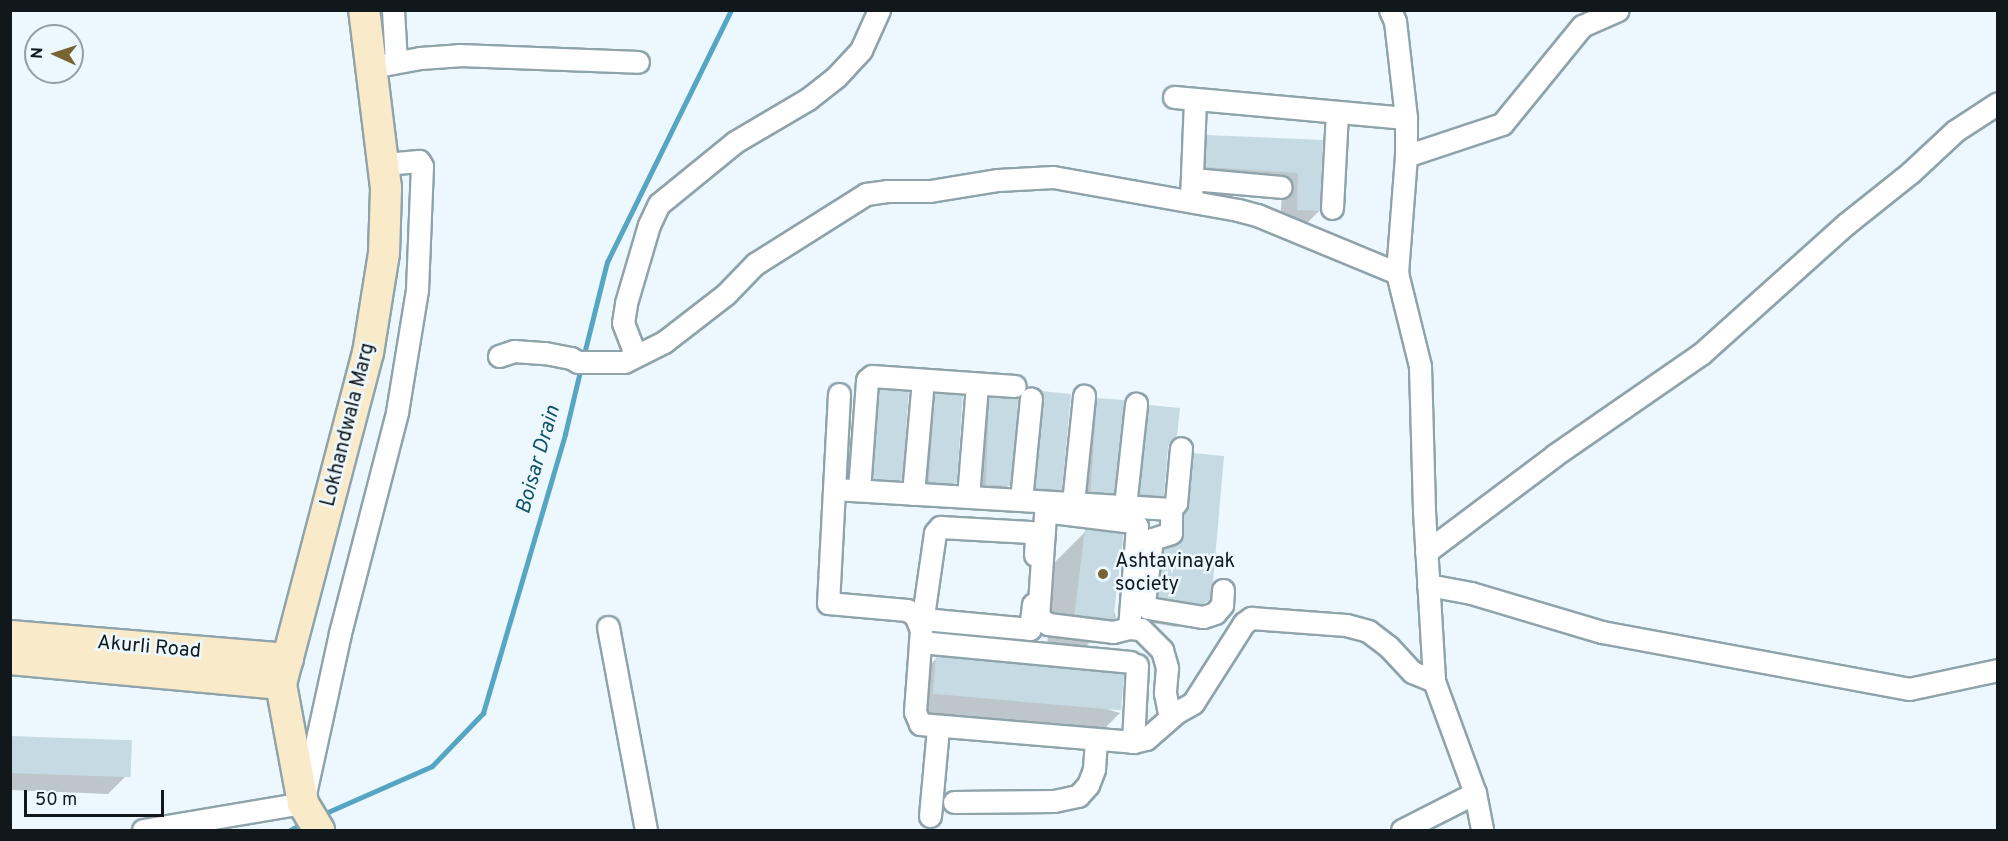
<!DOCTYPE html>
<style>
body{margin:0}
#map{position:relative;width:2008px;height:841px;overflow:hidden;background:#ecf8fe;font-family:Overpass,sans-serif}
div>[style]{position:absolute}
.shadow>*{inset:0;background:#0003}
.stream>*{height:5px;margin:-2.5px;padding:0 2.5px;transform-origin:2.5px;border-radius:2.5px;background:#56a5c3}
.building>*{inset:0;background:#c6dae3;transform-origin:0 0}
.roads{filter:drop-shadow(2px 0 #8fa3ab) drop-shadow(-2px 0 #8fa3ab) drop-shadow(0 2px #8fa3ab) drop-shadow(0 -2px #8fa3ab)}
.street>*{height:21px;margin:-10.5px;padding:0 10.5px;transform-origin:10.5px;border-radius:10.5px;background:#fff}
.secondary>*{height:30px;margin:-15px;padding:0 15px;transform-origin:15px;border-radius:15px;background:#f9eaca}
.dots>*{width:16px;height:16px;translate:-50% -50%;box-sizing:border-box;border:3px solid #ecf8fe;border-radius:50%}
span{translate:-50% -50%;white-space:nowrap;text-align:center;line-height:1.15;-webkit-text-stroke:5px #ecf8fe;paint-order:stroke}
.street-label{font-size:20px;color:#11181b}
.poi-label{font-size:20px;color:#11181b}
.left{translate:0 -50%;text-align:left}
.water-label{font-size:21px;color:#105368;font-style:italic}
.frame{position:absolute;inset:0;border:12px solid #11181b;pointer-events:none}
.north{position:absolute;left:24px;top:24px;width:60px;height:60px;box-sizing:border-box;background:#ecf8fe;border:2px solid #949ea3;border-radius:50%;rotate:273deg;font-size:16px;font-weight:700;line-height:24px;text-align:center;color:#11181b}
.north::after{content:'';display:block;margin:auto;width:21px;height:27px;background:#7a6333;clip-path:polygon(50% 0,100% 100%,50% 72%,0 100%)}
.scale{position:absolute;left:24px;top:790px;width:140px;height:27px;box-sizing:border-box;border:3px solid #11181b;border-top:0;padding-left:8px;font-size:18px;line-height:21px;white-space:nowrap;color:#11181b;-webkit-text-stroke:4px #ecf8fe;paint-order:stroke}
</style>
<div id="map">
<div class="shadow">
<i style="clip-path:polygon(1207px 137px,1321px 141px,1319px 211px,1302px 228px,1280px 227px,1282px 190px,1189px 184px,1190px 154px)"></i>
<i style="clip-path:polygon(880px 391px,900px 480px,876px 504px,849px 502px,855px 415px)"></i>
<i style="clip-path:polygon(1042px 393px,1070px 395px,1060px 489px,1036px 513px,1012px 512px,1020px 424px,1018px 417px)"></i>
<i style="clip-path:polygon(935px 395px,955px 483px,931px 507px,903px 505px,911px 419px)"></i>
<i style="clip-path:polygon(989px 398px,1008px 486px,984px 510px,958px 509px,965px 423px)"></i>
<i style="clip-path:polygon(1097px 399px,1112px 492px,1088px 516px,1073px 423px)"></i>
<i style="clip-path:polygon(1149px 407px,1176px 435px,1168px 443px,1162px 495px,1138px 519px,1125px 431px)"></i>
<i style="clip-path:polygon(1194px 455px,1206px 601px,1177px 627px,1134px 620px,1160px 554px,1170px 479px)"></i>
<i style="clip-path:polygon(1086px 531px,1116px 617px,1083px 649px,1047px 647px,1054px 563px)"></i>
<i style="clip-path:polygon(937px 658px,1120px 713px,1096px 737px,909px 718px,913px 682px)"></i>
<i style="clip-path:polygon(10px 737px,125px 777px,108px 794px,10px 790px)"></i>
</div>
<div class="stream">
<i style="left:583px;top:358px;width:99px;rotate:-76deg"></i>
<i style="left:607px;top:262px;width:281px;rotate:-63.8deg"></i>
<i style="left:321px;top:815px;width:121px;rotate:-23.8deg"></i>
<i style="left:432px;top:766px;width:74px;rotate:-46.1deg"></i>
<i style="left:483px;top:713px;width:291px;rotate:-73.6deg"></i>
<i style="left:565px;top:434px;width:69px;rotate:-76.6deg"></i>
<i style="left:290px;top:830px;width:16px;rotate:-27deg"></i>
</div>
<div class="building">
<i style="clip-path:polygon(1206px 135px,1323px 140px,1320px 211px,1297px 210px,1298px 173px,1205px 167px)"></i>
<i style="left:879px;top:389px;width:30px;height:90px;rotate:4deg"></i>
<i style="clip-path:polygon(1041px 391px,1071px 394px,1062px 490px,1035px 488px,1044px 399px)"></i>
<i style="left:935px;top:393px;width:28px;height:89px;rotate:4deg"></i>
<i style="left:989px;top:397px;width:29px;height:88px;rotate:2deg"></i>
<i style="left:1097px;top:398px;width:27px;height:94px;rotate:4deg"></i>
<i style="clip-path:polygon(1149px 405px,1180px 408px,1177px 436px,1171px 440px,1168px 447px,1164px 496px,1139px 494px)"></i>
<i style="clip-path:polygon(1193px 453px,1224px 456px,1213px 582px,1210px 600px,1202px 604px,1158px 597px,1164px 549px,1176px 547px,1184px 534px,1184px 514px,1189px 504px)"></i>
<i style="left:1085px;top:529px;width:39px;height:86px;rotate:7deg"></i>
<i style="left:936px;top:656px;width:189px;height:38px;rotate:5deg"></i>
<i style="left:10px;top:736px;width:122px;height:37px;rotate:2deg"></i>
</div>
<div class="roads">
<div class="street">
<i style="left:393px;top:10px;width:52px;rotate:86.7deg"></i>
<i style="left:1390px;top:10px;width:12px;rotate:66deg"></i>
<i style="left:1395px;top:21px;width:98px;rotate:83.5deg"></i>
<i style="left:1406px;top:118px;width:38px;rotate:90deg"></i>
<i style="left:1406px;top:156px;width:117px;rotate:94.4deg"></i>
<i style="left:1397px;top:273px;width:96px;rotate:76.1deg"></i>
<i style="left:1420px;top:366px;width:145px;rotate:88.4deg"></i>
<i style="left:1424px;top:511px;width:170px;rotate:86.6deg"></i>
<i style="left:1434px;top:681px;width:119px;rotate:69.9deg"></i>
<i style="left:1475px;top:793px;width:38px;rotate:79deg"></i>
<i style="left:372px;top:67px;width:49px;rotate:-10.6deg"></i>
<i style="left:420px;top:58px;width:39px;rotate:-4deg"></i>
<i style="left:459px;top:55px;width:179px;rotate:2.2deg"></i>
<i style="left:1174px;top:97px;width:233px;rotate:5.2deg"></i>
<i style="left:1406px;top:156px;width:101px;rotate:-18.4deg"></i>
<i style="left:1502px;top:124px;width:127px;rotate:-50.8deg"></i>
<i style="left:1582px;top:26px;width:39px;rotate:-24deg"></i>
<i style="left:1192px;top:179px;width:89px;rotate:5.1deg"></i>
<i style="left:1191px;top:200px;width:101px;rotate:-87.7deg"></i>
<i style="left:1332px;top:208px;width:96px;rotate:-87deg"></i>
<i style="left:635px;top:354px;width:33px;rotate:-111deg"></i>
<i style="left:623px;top:323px;width:20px;rotate:-81deg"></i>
<i style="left:626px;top:303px;width:81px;rotate:-73.6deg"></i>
<i style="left:649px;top:225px;width:23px;rotate:-65deg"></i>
<i style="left:659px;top:204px;width:98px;rotate:-39.2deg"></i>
<i style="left:735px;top:142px;width:85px;rotate:-30.5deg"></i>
<i style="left:808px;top:99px;width:36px;rotate:-38deg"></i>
<i style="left:836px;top:77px;width:37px;rotate:-47deg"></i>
<i style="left:861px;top:50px;width:44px;rotate:-65.8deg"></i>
<i style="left:499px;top:356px;width:16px;rotate:-18deg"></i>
<i style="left:514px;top:351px;width:31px;rotate:4deg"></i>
<i style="left:545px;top:353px;width:26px;rotate:11deg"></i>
<i style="left:571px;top:358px;width:8px;rotate:30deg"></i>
<i style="left:578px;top:362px;width:46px"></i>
<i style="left:624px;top:362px;width:45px;rotate:-26.6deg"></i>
<i style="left:664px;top:342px;width:78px;rotate:-37.7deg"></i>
<i style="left:726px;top:294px;width:42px;rotate:-46deg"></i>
<i style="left:755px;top:264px;width:131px;rotate:-32.2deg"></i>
<i style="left:866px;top:194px;width:21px;rotate:-8deg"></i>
<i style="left:887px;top:191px;width:43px"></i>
<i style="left:930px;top:191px;width:69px;rotate:-9.2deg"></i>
<i style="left:998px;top:180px;width:55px;rotate:-3.1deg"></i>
<i style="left:1053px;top:177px;width:188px;rotate:10.1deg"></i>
<i style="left:1238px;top:210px;width:20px;rotate:15deg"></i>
<i style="left:1257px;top:215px;width:152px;rotate:22.5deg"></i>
<i style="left:839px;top:394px;width:209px;rotate:93deg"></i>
<i style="left:828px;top:603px;width:79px;rotate:5.1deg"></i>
<i style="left:907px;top:610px;width:9px;rotate:32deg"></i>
<i style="left:915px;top:615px;width:16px;rotate:68deg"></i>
<i style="left:921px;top:630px;width:82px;rotate:94.2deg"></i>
<i style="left:915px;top:712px;width:13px;rotate:67deg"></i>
<i style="left:920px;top:724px;width:214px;rotate:4.8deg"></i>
<i style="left:1133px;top:742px;width:13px;rotate:-13deg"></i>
<i style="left:1146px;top:739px;width:41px;rotate:-41.1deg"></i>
<i style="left:1177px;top:712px;width:18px;rotate:-29deg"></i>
<i style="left:1193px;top:703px;width:95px;rotate:-57.5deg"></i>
<i style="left:1244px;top:623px;width:9px;rotate:-36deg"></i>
<i style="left:1251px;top:618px;width:95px;rotate:4.2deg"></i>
<i style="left:1346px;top:625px;width:23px;rotate:15deg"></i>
<i style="left:1368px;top:631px;width:25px;rotate:37deg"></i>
<i style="left:1388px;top:646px;width:35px;rotate:47deg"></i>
<i style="left:1412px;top:672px;width:24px;rotate:22deg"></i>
<i style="left:834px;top:489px;width:338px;rotate:3.4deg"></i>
<i style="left:1171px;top:509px;width:8px;rotate:-50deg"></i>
<i style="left:1176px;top:503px;width:55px;rotate:-84.8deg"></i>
<i style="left:859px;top:490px;width:110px;rotate:-85.8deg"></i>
<i style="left:867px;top:380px;width:6px;rotate:-39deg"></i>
<i style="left:872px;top:376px;width:143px;rotate:4deg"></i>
<i style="left:913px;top:494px;width:114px;rotate:-85deg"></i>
<i style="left:968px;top:497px;width:113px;rotate:-85.4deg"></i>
<i style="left:1021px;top:500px;width:102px;rotate:-84.4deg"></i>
<i style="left:1073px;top:503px;width:108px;rotate:-84.1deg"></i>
<i style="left:1125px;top:506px;width:103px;rotate:-83.8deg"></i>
<i style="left:1171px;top:509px;width:24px;rotate:90deg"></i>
<i style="left:1171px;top:533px;width:20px;rotate:162deg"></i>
<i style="left:1152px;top:539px;width:64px;rotate:97.2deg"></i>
<i style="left:1144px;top:602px;width:7px;rotate:56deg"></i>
<i style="left:1148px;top:608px;width:56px;rotate:9.3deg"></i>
<i style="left:1203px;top:617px;width:13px;rotate:-18deg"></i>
<i style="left:1215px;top:613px;width:11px;rotate:-49deg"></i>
<i style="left:1222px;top:605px;width:15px;rotate:-86deg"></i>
<i style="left:1426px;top:552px;width:161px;rotate:-36.9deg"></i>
<i style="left:1555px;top:455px;width:178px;rotate:-34.7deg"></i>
<i style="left:1701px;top:354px;width:195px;rotate:-41.9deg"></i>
<i style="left:1846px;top:224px;width:82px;rotate:-38.6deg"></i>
<i style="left:1910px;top:173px;width:62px;rotate:-43deg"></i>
<i style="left:1955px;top:131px;width:51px;rotate:-33.1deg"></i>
<i style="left:1428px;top:585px;width:44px;rotate:10.5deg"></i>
<i style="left:1471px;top:593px;width:137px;rotate:16.6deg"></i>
<i style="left:1602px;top:632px;width:312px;rotate:10.5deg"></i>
<i style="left:1909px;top:689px;width:91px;rotate:-12.1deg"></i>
<i style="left:923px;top:619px;width:107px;rotate:5.3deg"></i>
<i style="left:1030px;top:629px;width:25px;rotate:-83deg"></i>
<i style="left:608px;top:627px;width:207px;rotate:79.4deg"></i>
<i style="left:1129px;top:628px;width:102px;rotate:-85.5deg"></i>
<i style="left:1137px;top:526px;width:6px;rotate:-135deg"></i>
<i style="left:1133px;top:522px;width:84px;rotate:-173.1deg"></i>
<i style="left:1050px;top:512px;width:6px;rotate:149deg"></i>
<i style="left:1045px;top:515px;width:102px;rotate:93.9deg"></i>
<i style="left:1038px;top:617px;width:12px;rotate:35deg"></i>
<i style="left:1048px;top:624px;width:65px;rotate:7deg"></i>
<i style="left:1113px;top:632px;width:16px;rotate:-14deg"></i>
<i style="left:1129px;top:628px;width:12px;rotate:5deg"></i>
<i style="left:1141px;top:629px;width:30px;rotate:45deg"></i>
<i style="left:1162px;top:650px;width:19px;rotate:74deg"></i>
<i style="left:1167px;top:668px;width:25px;rotate:95deg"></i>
<i style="left:1165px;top:693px;width:25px;rotate:79deg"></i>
<i style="left:921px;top:630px;width:98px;rotate:-81.8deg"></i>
<i style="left:935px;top:533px;width:8px;rotate:-50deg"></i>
<i style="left:940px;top:527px;width:90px;rotate:3.2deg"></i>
<i style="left:1030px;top:532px;width:8px;rotate:40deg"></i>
<i style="left:1036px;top:537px;width:18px;rotate:93deg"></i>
<i style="left:920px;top:642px;width:211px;rotate:5.4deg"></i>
<i style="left:1133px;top:742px;width:77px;rotate:-87deg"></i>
<i style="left:954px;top:802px;width:100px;rotate:-0.6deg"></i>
<i style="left:1054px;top:801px;width:25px;rotate:-12deg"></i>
<i style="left:1078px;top:796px;width:15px;rotate:-48deg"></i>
<i style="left:1088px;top:785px;width:17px;rotate:-69deg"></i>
<i style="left:1094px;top:769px;width:29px;rotate:-86deg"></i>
<i style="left:930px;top:816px;width:88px;rotate:-84.8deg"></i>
<i style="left:143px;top:830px;width:162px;rotate:-9.6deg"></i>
<i style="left:303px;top:803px;width:174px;rotate:-77.7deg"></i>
<i style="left:340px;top:633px;width:228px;rotate:-75.5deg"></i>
<i style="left:397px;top:412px;width:124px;rotate:-80.7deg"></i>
<i style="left:417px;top:290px;width:124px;rotate:-87.7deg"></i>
<i style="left:422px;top:166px;width:6px;rotate:-121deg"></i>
<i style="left:419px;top:161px;width:35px;rotate:175deg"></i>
<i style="left:1402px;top:830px;width:82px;rotate:-26.9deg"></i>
</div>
<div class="secondary">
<i style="left:10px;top:636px;width:279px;rotate:4.7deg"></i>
<i style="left:10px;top:659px;width:272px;rotate:5.3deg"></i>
<i style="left:319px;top:830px;width:31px;rotate:-121deg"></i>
<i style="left:303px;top:803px;width:121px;rotate:-100.5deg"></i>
<i style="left:281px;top:684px;width:342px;rotate:-75.3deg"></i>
<i style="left:368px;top:353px;width:101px;rotate:-80.9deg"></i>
<i style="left:384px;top:253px;width:65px;rotate:-88.2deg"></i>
<i style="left:386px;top:188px;width:179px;rotate:-97deg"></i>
</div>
</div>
<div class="dots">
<i style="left:1103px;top:574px;background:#7a6333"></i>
</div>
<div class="street-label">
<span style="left:349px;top:425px;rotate:-76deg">Lokhandwala Marg</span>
<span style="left:149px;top:648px;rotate:5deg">Akurli Road</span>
</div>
<div class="poi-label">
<span class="left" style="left:1115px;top:574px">Ashtavinayak<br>society</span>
</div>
<div class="water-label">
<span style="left:539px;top:460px;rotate:-74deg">Boisar Drain</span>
</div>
<div class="frame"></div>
<div class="north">N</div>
<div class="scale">50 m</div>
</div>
